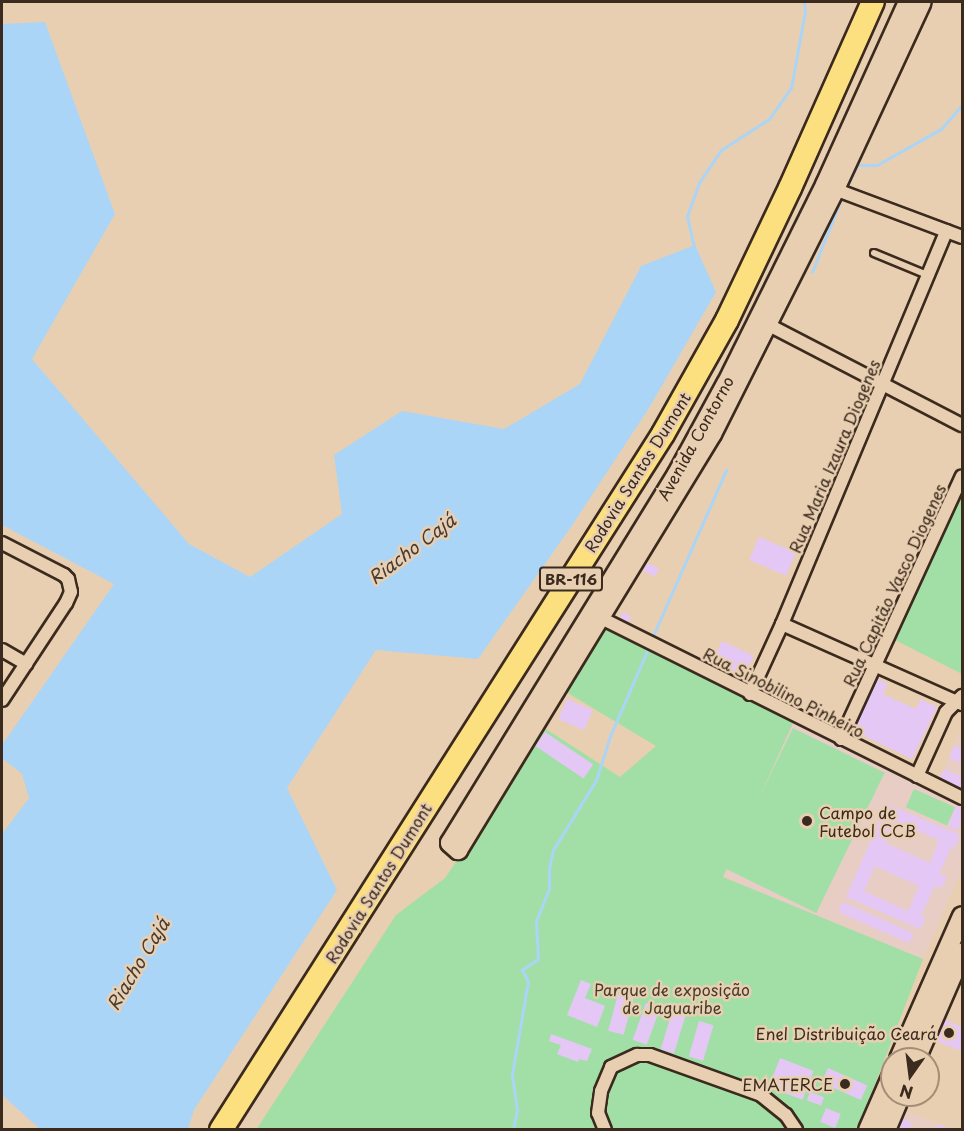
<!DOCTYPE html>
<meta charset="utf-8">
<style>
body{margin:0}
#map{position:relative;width:964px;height:1131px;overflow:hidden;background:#e9cfb1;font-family:"Playpen Sans",sans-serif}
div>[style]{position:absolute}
.built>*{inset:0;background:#e8cdc5}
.green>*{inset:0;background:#a2dfa6;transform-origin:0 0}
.water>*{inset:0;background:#abd5f6}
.stream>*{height:3px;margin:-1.5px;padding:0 1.5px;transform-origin:1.5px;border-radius:1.5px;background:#abd5f6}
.building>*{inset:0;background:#e5c7f5;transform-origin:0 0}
.roads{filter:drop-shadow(2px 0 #3b2a1e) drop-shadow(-2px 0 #3b2a1e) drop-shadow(0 2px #3b2a1e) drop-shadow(0 -2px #3b2a1e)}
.lane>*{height:6px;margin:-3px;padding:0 3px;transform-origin:3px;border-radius:3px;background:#e9cfb1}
.street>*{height:12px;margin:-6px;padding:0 6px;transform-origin:6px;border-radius:6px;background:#e9cfb1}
.secondary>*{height:18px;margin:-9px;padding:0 9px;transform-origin:9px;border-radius:9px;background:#e9cfb1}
.highway>*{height:22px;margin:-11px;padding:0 11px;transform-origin:11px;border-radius:11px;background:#fce080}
.dots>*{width:16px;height:16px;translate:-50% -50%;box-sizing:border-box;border:3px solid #e9cfb1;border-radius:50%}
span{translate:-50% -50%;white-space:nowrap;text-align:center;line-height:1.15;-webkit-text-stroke:5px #e9cfb1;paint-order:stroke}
.shield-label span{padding:2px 4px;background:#e9cfb1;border:2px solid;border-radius:4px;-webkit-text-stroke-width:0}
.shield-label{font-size:15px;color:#3b2a1e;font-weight:700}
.street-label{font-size:16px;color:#3b2a1e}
.poi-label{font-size:16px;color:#3b2a1e}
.left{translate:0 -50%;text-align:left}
.right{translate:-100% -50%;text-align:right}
.park-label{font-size:16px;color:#453c2c}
.water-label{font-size:18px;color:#463b34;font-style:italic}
.frame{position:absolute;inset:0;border:3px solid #3b2a1e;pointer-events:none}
.north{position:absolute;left:880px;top:1047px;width:60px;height:60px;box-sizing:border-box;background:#e9cfb1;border:2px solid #a38d76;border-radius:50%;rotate:194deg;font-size:16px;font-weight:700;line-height:24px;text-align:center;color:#3b2a1e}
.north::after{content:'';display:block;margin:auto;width:21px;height:27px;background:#3b2a1e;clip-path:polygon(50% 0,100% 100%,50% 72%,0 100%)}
</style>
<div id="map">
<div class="built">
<i style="clip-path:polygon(794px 721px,962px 807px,962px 869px,923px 959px,723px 877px)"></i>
<i style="clip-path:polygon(962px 727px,962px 796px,937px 785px)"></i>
<i style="clip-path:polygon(901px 1109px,950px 1129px,892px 1130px)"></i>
</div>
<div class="green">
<i style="clip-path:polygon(962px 483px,962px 674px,893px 639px)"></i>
<i style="clip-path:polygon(605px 625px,794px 721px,723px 877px,923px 959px,858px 1129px,256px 1130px,396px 915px,445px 878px,546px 729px,620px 777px,656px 746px,566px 692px)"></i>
<i style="left:793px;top:728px;width:102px;height:156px;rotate:26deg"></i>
<i style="left:914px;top:789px;width:45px;height:20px;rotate:24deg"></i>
</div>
<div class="water">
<i style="clip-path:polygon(45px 22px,115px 214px,32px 359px,189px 544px,250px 577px,342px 514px,334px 455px,402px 411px,504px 429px,580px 384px,641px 266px,695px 245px,716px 292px,649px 408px,571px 527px,478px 659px,376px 650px,287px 788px,337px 890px,194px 1110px,188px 1129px,40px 1129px,2px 1095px,2px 834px,29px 798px,22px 774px,2px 758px,2px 745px,114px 584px,2px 525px,2px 24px)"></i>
</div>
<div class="stream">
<i style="left:846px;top:188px;width:25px;rotate:-64deg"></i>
<i style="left:857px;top:165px;width:20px"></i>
<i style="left:877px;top:165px;width:73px;rotate:-29.4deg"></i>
<i style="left:941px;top:129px;width:32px;rotate:-49deg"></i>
<i style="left:694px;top:247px;width:32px;rotate:-103deg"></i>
<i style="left:687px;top:216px;width:37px;rotate:-70deg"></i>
<i style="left:700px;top:181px;width:37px;rotate:-56deg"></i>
<i style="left:721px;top:150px;width:57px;rotate:-32.9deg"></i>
<i style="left:769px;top:119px;width:38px;rotate:-55deg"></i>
<i style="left:791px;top:88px;width:78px;rotate:-79.7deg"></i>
<i style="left:805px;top:11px;width:9px;rotate:-96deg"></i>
<i style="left:812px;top:272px;width:84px;rotate:-68.3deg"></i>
<i style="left:652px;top:638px;width:184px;rotate:-66.2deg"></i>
<i style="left:513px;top:1130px;width:20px;rotate:-79deg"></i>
<i style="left:517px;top:1110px;width:36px;rotate:-98deg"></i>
<i style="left:512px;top:1074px;width:94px;rotate:-80.2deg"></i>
<i style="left:528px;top:981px;width:13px;rotate:-119deg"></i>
<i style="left:522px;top:970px;width:19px;rotate:-35deg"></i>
<i style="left:538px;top:959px;width:38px;rotate:-93deg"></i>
<i style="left:536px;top:921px;width:35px;rotate:-68deg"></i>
<i style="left:549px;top:888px;width:19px;rotate:-90deg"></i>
<i style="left:549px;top:869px;width:19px;rotate:-78deg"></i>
<i style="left:553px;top:850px;width:82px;rotate:-58.4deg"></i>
<i style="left:596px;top:780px;width:46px;rotate:-72.3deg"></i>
<i style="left:610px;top:736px;width:100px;rotate:-66.5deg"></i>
</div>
<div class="building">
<i style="left:759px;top:537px;width:40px;height:25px;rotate:23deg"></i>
<i style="left:647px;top:563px;width:13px;height:9px;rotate:23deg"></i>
<i style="clip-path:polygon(623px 612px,631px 616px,629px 622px,620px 618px)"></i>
<i style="left:722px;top:641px;width:35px;height:23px;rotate:25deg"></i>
<i style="clip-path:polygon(872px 676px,888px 684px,883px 694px,916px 709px,920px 699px,937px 707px,912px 759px,847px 728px)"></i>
<i style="left:567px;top:699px;width:28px;height:22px;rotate:23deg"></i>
<i style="left:545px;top:732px;width:58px;height:17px;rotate:34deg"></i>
<i style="clip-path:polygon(954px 745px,962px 749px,962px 764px,949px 757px)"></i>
<i style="clip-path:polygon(944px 769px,962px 777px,962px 791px,939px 780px)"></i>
<i style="clip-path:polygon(evenodd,887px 804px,960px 835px,955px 847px,952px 846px,939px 874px,947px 877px,942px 888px,935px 885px,921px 916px,925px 918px,920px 929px,846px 897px,887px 804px,895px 821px,939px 840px,930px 863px,885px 843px,895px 821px,887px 804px,875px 866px,919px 886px,908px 911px,864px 891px,875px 866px)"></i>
<i style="clip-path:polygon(956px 806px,962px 809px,962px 818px,957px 831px,948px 826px)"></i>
<i style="left:843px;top:902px;width:77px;height:11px;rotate:24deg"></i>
<i style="clip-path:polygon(581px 980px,591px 984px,585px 998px,605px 1006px,597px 1027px,567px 1015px)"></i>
<i style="left:618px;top:994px;width:16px;height:38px;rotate:15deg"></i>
<i style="left:646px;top:1003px;width:15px;height:39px;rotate:20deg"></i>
<i style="left:672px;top:1012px;width:14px;height:39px;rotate:17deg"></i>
<i style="clip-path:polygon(941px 1018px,962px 1027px,962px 1051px,933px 1040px)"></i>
<i style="left:699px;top:1021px;width:15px;height:37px;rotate:16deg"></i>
<i style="clip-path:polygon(551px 1034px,592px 1049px,587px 1061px,579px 1059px,578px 1062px,557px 1054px,561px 1045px,549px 1041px)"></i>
<i style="left:780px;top:1058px;width:36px;height:31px;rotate:21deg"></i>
<i style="left:828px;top:1068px;width:43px;height:16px;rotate:24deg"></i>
<i style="left:810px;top:1092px;width:15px;height:9px;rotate:20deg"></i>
<i style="left:826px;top:1108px;width:16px;height:15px;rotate:22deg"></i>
<i style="clip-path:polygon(900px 1118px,912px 1123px,909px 1130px,895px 1130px)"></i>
<i style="clip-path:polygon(938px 1124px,950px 1129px,950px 1130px,936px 1130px)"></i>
</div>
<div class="roads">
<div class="lane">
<i style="left:874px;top:253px;width:57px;rotate:22.5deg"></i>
</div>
<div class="street">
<i style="left:829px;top:187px;width:142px;rotate:20.6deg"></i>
<i style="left:763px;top:322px;width:224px;rotate:27.4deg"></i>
<i style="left:2px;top:543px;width:70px;rotate:27.3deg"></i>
<i style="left:64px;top:575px;width:6px;rotate:45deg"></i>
<i style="left:68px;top:579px;width:13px;rotate:77deg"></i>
<i style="left:71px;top:592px;width:12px;rotate:114deg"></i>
<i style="left:66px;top:603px;width:116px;rotate:123.4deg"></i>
<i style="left:595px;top:615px;width:410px;rotate:26.5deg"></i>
<i style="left:782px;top:624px;width:197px;rotate:24deg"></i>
<i style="left:2px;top:650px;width:28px;rotate:30deg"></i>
<i style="left:750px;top:694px;width:77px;rotate:-65.4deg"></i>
<i style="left:782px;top:624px;width:426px;rotate:-67.3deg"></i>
<i style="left:841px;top:739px;width:289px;rotate:-65.3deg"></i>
<i style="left:917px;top:776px;width:70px;rotate:-65.6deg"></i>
<i style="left:946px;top:712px;width:23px;rotate:-45deg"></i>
<i style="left:605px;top:1130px;width:18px;rotate:-112deg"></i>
<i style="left:598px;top:1113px;width:22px;rotate:-82deg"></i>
<i style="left:601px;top:1091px;width:26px;rotate:-67deg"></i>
<i style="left:611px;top:1067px;width:29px;rotate:-25deg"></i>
<i style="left:637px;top:1055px;width:13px"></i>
<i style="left:650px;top:1055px;width:118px;rotate:19.8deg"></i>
<i style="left:761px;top:1095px;width:32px;rotate:39deg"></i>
<i style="left:786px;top:1115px;width:18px;rotate:56deg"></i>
</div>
<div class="secondary">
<i style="left:908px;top:2px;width:201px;rotate:114.4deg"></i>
<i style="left:825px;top:185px;width:222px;rotate:116.4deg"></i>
<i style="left:726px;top:384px;width:102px;rotate:118.6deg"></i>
<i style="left:677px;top:474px;width:433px;rotate:121.6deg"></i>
<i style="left:450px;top:843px;width:11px;rotate:41deg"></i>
<i style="left:458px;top:850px;width:487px;rotate:-58.6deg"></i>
<i style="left:712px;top:434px;width:274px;rotate:-63.3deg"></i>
<i style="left:835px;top:189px;width:206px;rotate:-65.1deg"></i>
<i style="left:899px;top:1059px;width:156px;rotate:-66.2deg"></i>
<i style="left:916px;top:1059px;width:116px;rotate:-66.5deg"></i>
<i style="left:868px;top:1130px;width:60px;rotate:-66.4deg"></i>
<i style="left:886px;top:1130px;width:38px;rotate:-67deg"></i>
</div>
<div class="highway">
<i style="left:221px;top:1130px;width:824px;rotate:-57.58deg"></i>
<i style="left:663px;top:434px;width:131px;rotate:-60.7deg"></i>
<i style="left:727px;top:320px;width:146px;rotate:-64.5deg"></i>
<i style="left:790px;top:188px;width:204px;rotate:-66deg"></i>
</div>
</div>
<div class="dots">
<i style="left:807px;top:821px;background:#3b2a1e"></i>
<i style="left:949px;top:1033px;background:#3b2a1e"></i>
<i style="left:845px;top:1084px;background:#3b2a1e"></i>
</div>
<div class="shield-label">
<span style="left:571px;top:579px">BR-116</span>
</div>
<div class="street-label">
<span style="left:695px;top:438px;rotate:-61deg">Avenida Contorno</span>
<span style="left:834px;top:456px;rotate:-67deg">Rua Maria Izaura Diogenes</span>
<span style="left:637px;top:472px;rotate:-58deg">Rodovia Santos Dumont</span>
<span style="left:894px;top:585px;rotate:-65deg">Rua Capitão Vasco Diogenes</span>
<span style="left:784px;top:692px;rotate:27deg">Rua Sinobilino Pinheiro</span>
<span style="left:378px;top:883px;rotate:-58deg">Rodovia Santos Dumont</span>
</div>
<div class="poi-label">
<span class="left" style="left:819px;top:821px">Campo de<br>Futebol CCB</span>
<span class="right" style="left:937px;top:1033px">Enel Distribuição Ceará</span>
<span class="right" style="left:833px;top:1084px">EMATERCE</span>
</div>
<div class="park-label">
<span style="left:672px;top:998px">Parque de exposição<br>de Jaguaribe</span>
</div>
<div class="water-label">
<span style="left:412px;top:549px;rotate:-37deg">Riacho Cajá</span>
<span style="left:138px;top:964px;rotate:-59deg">Riacho Cajá</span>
</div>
<div class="frame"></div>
<div class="north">N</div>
</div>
